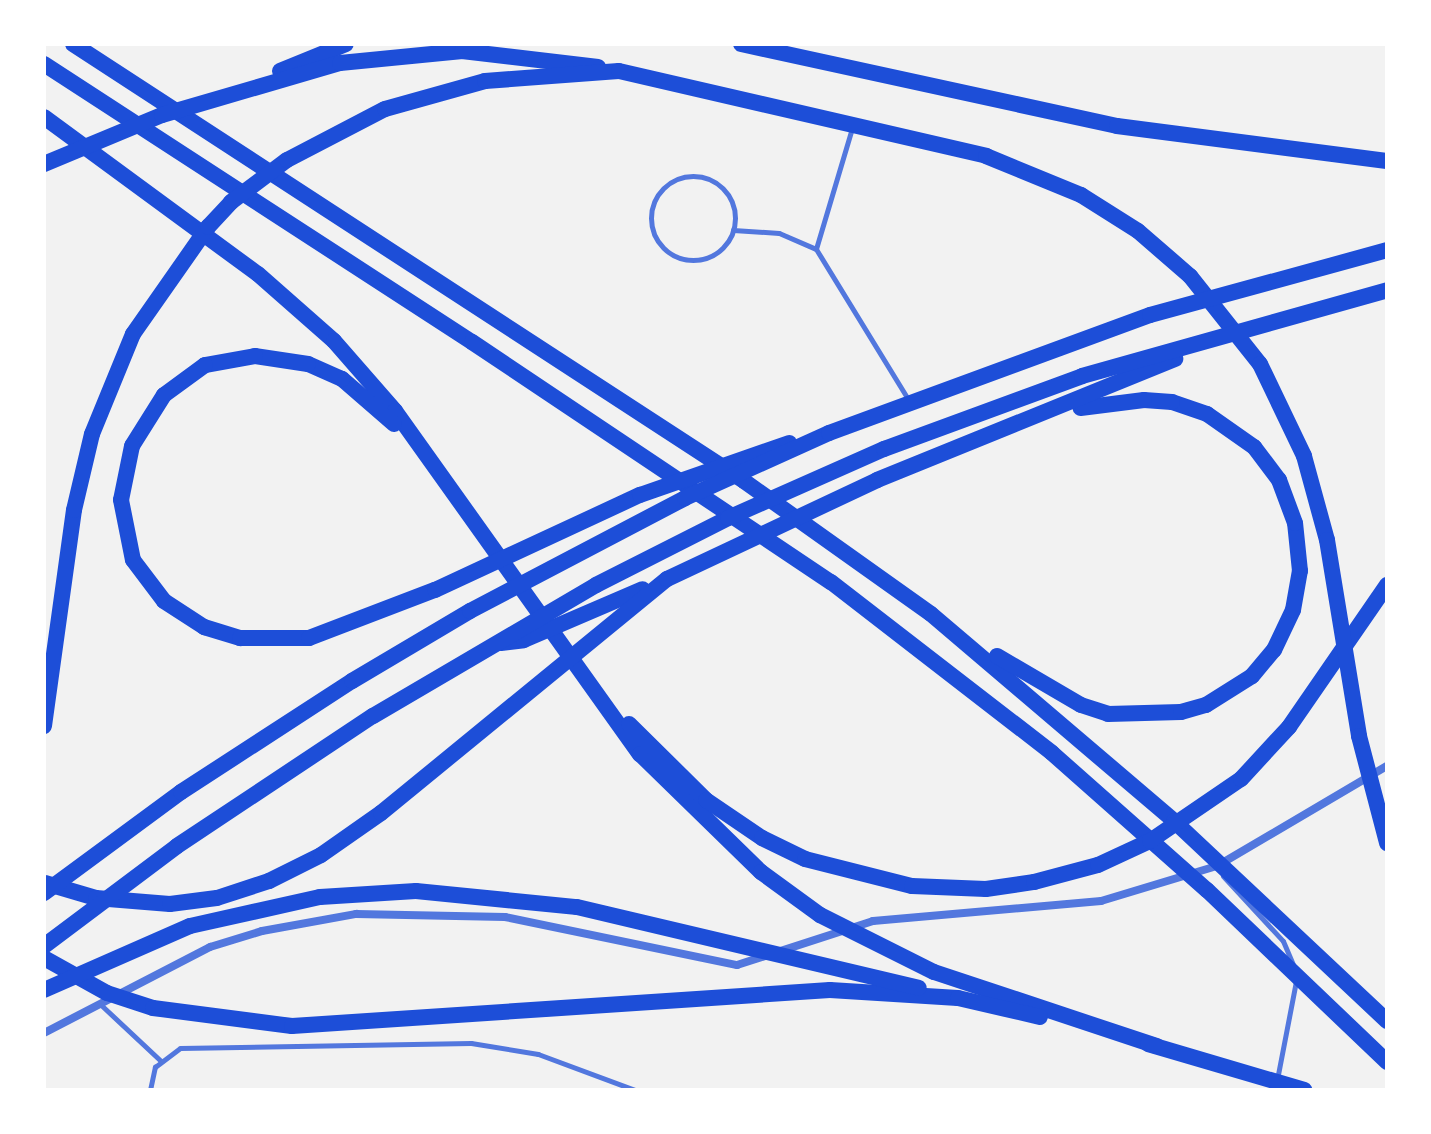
<!DOCTYPE html>
<style>
body{margin:0}
#map{position:relative;width:1431px;height:1134px;overflow:hidden;background:#f2f2f2;font-family:"Space Grotesk",sans-serif}
div>[style]{position:absolute}
.service>*{height:5px;margin:-2.5px;padding:0 2.5px;transform-origin:2.5px;border-radius:2.5px;background:#5277de}
.service>.ring{margin:-2.5px;padding:0;box-sizing:content-box;background:none;border:5px solid #5277de;border-radius:50%}
.minor>*{height:8px;margin:-4px;padding:0 4px;transform-origin:4px;border-radius:4px;background:#5277de}
.trunk>*{height:16px;margin:-8px;padding:0 8px;transform-origin:8px;border-radius:8px;background:#1d4ed8}
span{translate:-50% -50%;white-space:nowrap;text-align:center;line-height:1.15;-webkit-text-stroke:6px #fff;paint-order:stroke}
.frame{position:absolute;inset:0;border:46px solid #fff;pointer-events:none}
</style>
<div id="map">
<div class="service">
<i style="left:852px;top:128px;width:126px;rotate:106.6deg"></i>
<i style="left:816px;top:249px;width:176px;rotate:58.5deg"></i>
<i class="ring" style="left:651px;top:176px;width:79px;height:79px"></i>
<i style="left:733px;top:230px;width:46px;rotate:3.7deg"></i>
<i style="left:779px;top:233px;width:40px;rotate:23.4deg"></i>
<i style="left:1223px;top:876px;width:88px;rotate:47.3deg"></i>
<i style="left:1283px;top:941px;width:28px;rotate:67deg"></i>
<i style="left:100px;top:1004px;width:83px;rotate:43.1deg"></i>
<i style="left:150px;top:1090px;width:24px;rotate:-78deg"></i>
<i style="left:155px;top:1067px;width:31px;rotate:-37deg"></i>
<i style="left:180px;top:1048px;width:291px;rotate:-1deg"></i>
<i style="left:471px;top:1043px;width:68px;rotate:9.3deg"></i>
<i style="left:538px;top:1054px;width:103px;rotate:20.4deg"></i>
<i style="left:1275px;top:1090px;width:111px;rotate:-79.1deg"></i>
</div>
<div class="minor">
<i style="left:44px;top:1033px;width:187px;rotate:-27.4deg"></i>
<i style="left:210px;top:947px;width:54px;rotate:-17.1deg"></i>
<i style="left:262px;top:931px;width:96px;rotate:-10.3deg"></i>
<i style="left:356px;top:914px;width:149px;rotate:1.2deg"></i>
<i style="left:505px;top:917px;width:237px;rotate:11.7deg"></i>
<i style="left:737px;top:965px;width:143px;rotate:-17.9deg"></i>
<i style="left:873px;top:921px;width:229px;rotate:-5deg"></i>
<i style="left:1101px;top:901px;width:121px;rotate:-16.8deg"></i>
<i style="left:1217px;top:866px;width:197px;rotate:-30.5deg"></i>
</div>
<div class="trunk">
<i style="left:73px;top:44px;width:801px;rotate:33.07deg"></i>
<i style="left:744px;top:481px;width:229px;rotate:35.4deg"></i>
<i style="left:931px;top:614px;width:319px;rotate:40.4deg"></i>
<i style="left:1174px;top:821px;width:292px;rotate:43.2deg"></i>
<i style="left:741px;top:44px;width:385px;rotate:12.3deg"></i>
<i style="left:1117px;top:126px;width:272px;rotate:7.4deg"></i>
<i style="left:44px;top:64px;width:510px;rotate:33.01deg"></i>
<i style="left:472px;top:342px;width:432px;rotate:33.8deg"></i>
<i style="left:831px;top:582px;width:279px;rotate:37.7deg"></i>
<i style="left:1052px;top:753px;width:207px;rotate:41.5deg"></i>
<i style="left:1207px;top:890px;width:249px;rotate:43.7deg"></i>
<i style="left:280px;top:71px;width:71px;rotate:-22.2deg"></i>
<i style="left:44px;top:117px;width:265px;rotate:36.3deg"></i>
<i style="left:258px;top:274px;width:101px;rotate:41.4deg"></i>
<i style="left:334px;top:341px;width:93px;rotate:48.9deg"></i>
<i style="left:395px;top:411px;width:422px;rotate:54.5deg"></i>
<i style="left:640px;top:754px;width:169px;rotate:44.3deg"></i>
<i style="left:761px;top:872px;width:73px;rotate:36.1deg"></i>
<i style="left:820px;top:915px;width:127px;rotate:26.6deg"></i>
<i style="left:934px;top:972px;width:235px;rotate:18.4deg"></i>
<i style="left:44px;top:164px;width:128px;rotate:-22.6deg"></i>
<i style="left:162px;top:115px;width:185px;rotate:-16.3deg"></i>
<i style="left:340px;top:63px;width:123px;rotate:-5.6deg"></i>
<i style="left:462px;top:51px;width:137px;rotate:6.7deg"></i>
<i style="left:394px;top:424px;width:69px;rotate:-139.1deg"></i>
<i style="left:342px;top:379px;width:37px;rotate:-156deg"></i>
<i style="left:308px;top:364px;width:54px;rotate:-171.4deg"></i>
<i style="left:255px;top:356px;width:51px;rotate:169.8deg"></i>
<i style="left:205px;top:365px;width:51px;rotate:143.8deg"></i>
<i style="left:164px;top:395px;width:60px;rotate:122.1deg"></i>
<i style="left:132px;top:446px;width:55px;rotate:101.5deg"></i>
<i style="left:121px;top:500px;width:61px;rotate:78.7deg"></i>
<i style="left:133px;top:560px;width:51px;rotate:52.9deg"></i>
<i style="left:164px;top:601px;width:48px;rotate:33deg"></i>
<i style="left:204px;top:627px;width:38px;rotate:17deg"></i>
<i style="left:240px;top:638px;width:69px"></i>
<i style="left:309px;top:638px;width:135px;rotate:-20.9deg"></i>
<i style="left:435px;top:590px;width:226px;rotate:-24.9deg"></i>
<i style="left:640px;top:495px;width:158px;rotate:-19.2deg"></i>
<i style="left:501px;top:643px;width:23px;rotate:-7deg"></i>
<i style="left:524px;top:640px;width:129px;rotate:-23.2deg"></i>
<i style="left:997px;top:656px;width:97px;rotate:30.3deg"></i>
<i style="left:1081px;top:705px;width:28px;rotate:18deg"></i>
<i style="left:1108px;top:714px;width:73px;rotate:-1.6deg"></i>
<i style="left:1181px;top:712px;width:26px;rotate:-16deg"></i>
<i style="left:1206px;top:705px;width:54px;rotate:-32.2deg"></i>
<i style="left:1252px;top:676px;width:34px;rotate:-50deg"></i>
<i style="left:1274px;top:650px;width:44px;rotate:-64.6deg"></i>
<i style="left:1293px;top:610px;width:40px;rotate:-80deg"></i>
<i style="left:1300px;top:571px;width:48px;rotate:-95.9deg"></i>
<i style="left:1295px;top:523px;width:46px;rotate:-110.4deg"></i>
<i style="left:1279px;top:480px;width:41px;rotate:-127.1deg"></i>
<i style="left:1254px;top:447px;width:57px;rotate:-144.9deg"></i>
<i style="left:1207px;top:414px;width:37px;rotate:-161deg"></i>
<i style="left:1172px;top:402px;width:28px;rotate:-176deg"></i>
<i style="left:1144px;top:400px;width:64px;rotate:172.8deg"></i>
<i style="left:629px;top:724px;width:108px;rotate:44.6deg"></i>
<i style="left:706px;top:800px;width:68px;rotate:34.2deg"></i>
<i style="left:762px;top:838px;width:48px;rotate:26deg"></i>
<i style="left:805px;top:859px;width:110px;rotate:14.2deg"></i>
<i style="left:912px;top:886px;width:74px;rotate:2.3deg"></i>
<i style="left:986px;top:889px;width:49px;rotate:-8.3deg"></i>
<i style="left:1034px;top:882px;width:66px;rotate:-14.9deg"></i>
<i style="left:1098px;top:865px;width:57px;rotate:-24.8deg"></i>
<i style="left:1150px;top:841px;width:110px;rotate:-34.3deg"></i>
<i style="left:1241px;top:779px;width:71px;rotate:-47.3deg"></i>
<i style="left:1289px;top:727px;width:173px;rotate:-55.4deg"></i>
<i style="left:44px;top:726px;width:218px;rotate:-82.1deg"></i>
<i style="left:74px;top:510px;width:78px;rotate:-76.7deg"></i>
<i style="left:92px;top:434px;width:108px;rotate:-67.7deg"></i>
<i style="left:133px;top:334px;width:131px;rotate:-55deg"></i>
<i style="left:208px;top:227px;width:34px;rotate:-47deg"></i>
<i style="left:231px;top:202px;width:70px;rotate:-36.9deg"></i>
<i style="left:287px;top:160px;width:110px;rotate:-27.5deg"></i>
<i style="left:385px;top:109px;width:104px;rotate:-15.6deg"></i>
<i style="left:485px;top:81px;width:134px;rotate:-4.3deg"></i>
<i style="left:619px;top:71px;width:377px;rotate:13deg"></i>
<i style="left:986px;top:156px;width:103px;rotate:22.3deg"></i>
<i style="left:1081px;top:195px;width:67px;rotate:32.3deg"></i>
<i style="left:1138px;top:231px;width:69px;rotate:40.9deg"></i>
<i style="left:1190px;top:276px;width:112px;rotate:51.5deg"></i>
<i style="left:1260px;top:364px;width:102px;rotate:64.4deg"></i>
<i style="left:1304px;top:456px;width:87px;rotate:74.7deg"></i>
<i style="left:1327px;top:540px;width:199px;rotate:80.7deg"></i>
<i style="left:1359px;top:736px;width:111px;rotate:75.3deg"></i>
<i style="left:45px;top:883px;width:53px;rotate:16.4deg"></i>
<i style="left:96px;top:898px;width:74px;rotate:4.6deg"></i>
<i style="left:170px;top:904px;width:47px;rotate:-7.3deg"></i>
<i style="left:217px;top:898px;width:55px;rotate:-18.1deg"></i>
<i style="left:269px;top:881px;width:58px;rotate:-26.6deg"></i>
<i style="left:321px;top:855px;width:73px;rotate:-35deg"></i>
<i style="left:381px;top:813px;width:370px;rotate:-39.3deg"></i>
<i style="left:667px;top:579px;width:232px;rotate:-25.2deg"></i>
<i style="left:877px;top:480px;width:322px;rotate:-22.1deg"></i>
<i style="left:44px;top:893px;width:170px;rotate:-36.4deg"></i>
<i style="left:181px;top:792px;width:204px;rotate:-33deg"></i>
<i style="left:352px;top:681px;width:137px;rotate:-30.7deg"></i>
<i style="left:470px;top:611px;width:243px;rotate:-27.7deg"></i>
<i style="left:685px;top:498px;width:158px;rotate:-24.3deg"></i>
<i style="left:829px;top:433px;width:342px;rotate:-20.2deg"></i>
<i style="left:1150px;top:315px;width:246px;rotate:-15.3deg"></i>
<i style="left:44px;top:946px;width:166px;rotate:-36.9deg"></i>
<i style="left:177px;top:846px;width:235px;rotate:-33.6deg"></i>
<i style="left:373px;top:716px;width:259px;rotate:-30.4deg"></i>
<i style="left:596px;top:585px;width:148px;rotate:-26.9deg"></i>
<i style="left:728px;top:518px;width:171px;rotate:-23.9deg"></i>
<i style="left:884px;top:449px;width:211px;rotate:-20.2deg"></i>
<i style="left:1082px;top:376px;width:317px;rotate:-15.7deg"></i>
<i style="left:44px;top:958px;width:72px;rotate:29.1deg"></i>
<i style="left:107px;top:993px;width:48px;rotate:18.1deg"></i>
<i style="left:153px;top:1008px;width:140px;rotate:7.4deg"></i>
<i style="left:292px;top:1026px;width:539px;rotate:-3.83deg"></i>
<i style="left:830px;top:990px;width:128px;rotate:3.6deg"></i>
<i style="left:958px;top:998px;width:84px;rotate:13deg"></i>
<i style="left:44px;top:990px;width:159px;rotate:-23.7deg"></i>
<i style="left:190px;top:926px;width:133px;rotate:-12.6deg"></i>
<i style="left:320px;top:897px;width:96px;rotate:-3.6deg"></i>
<i style="left:416px;top:891px;width:162px;rotate:5.7deg"></i>
<i style="left:577px;top:907px;width:351px;rotate:13.3deg"></i>
<i style="left:1148px;top:1044px;width:163px;rotate:16.4deg"></i>
</div>
<div class="frame"></div>
</div>
